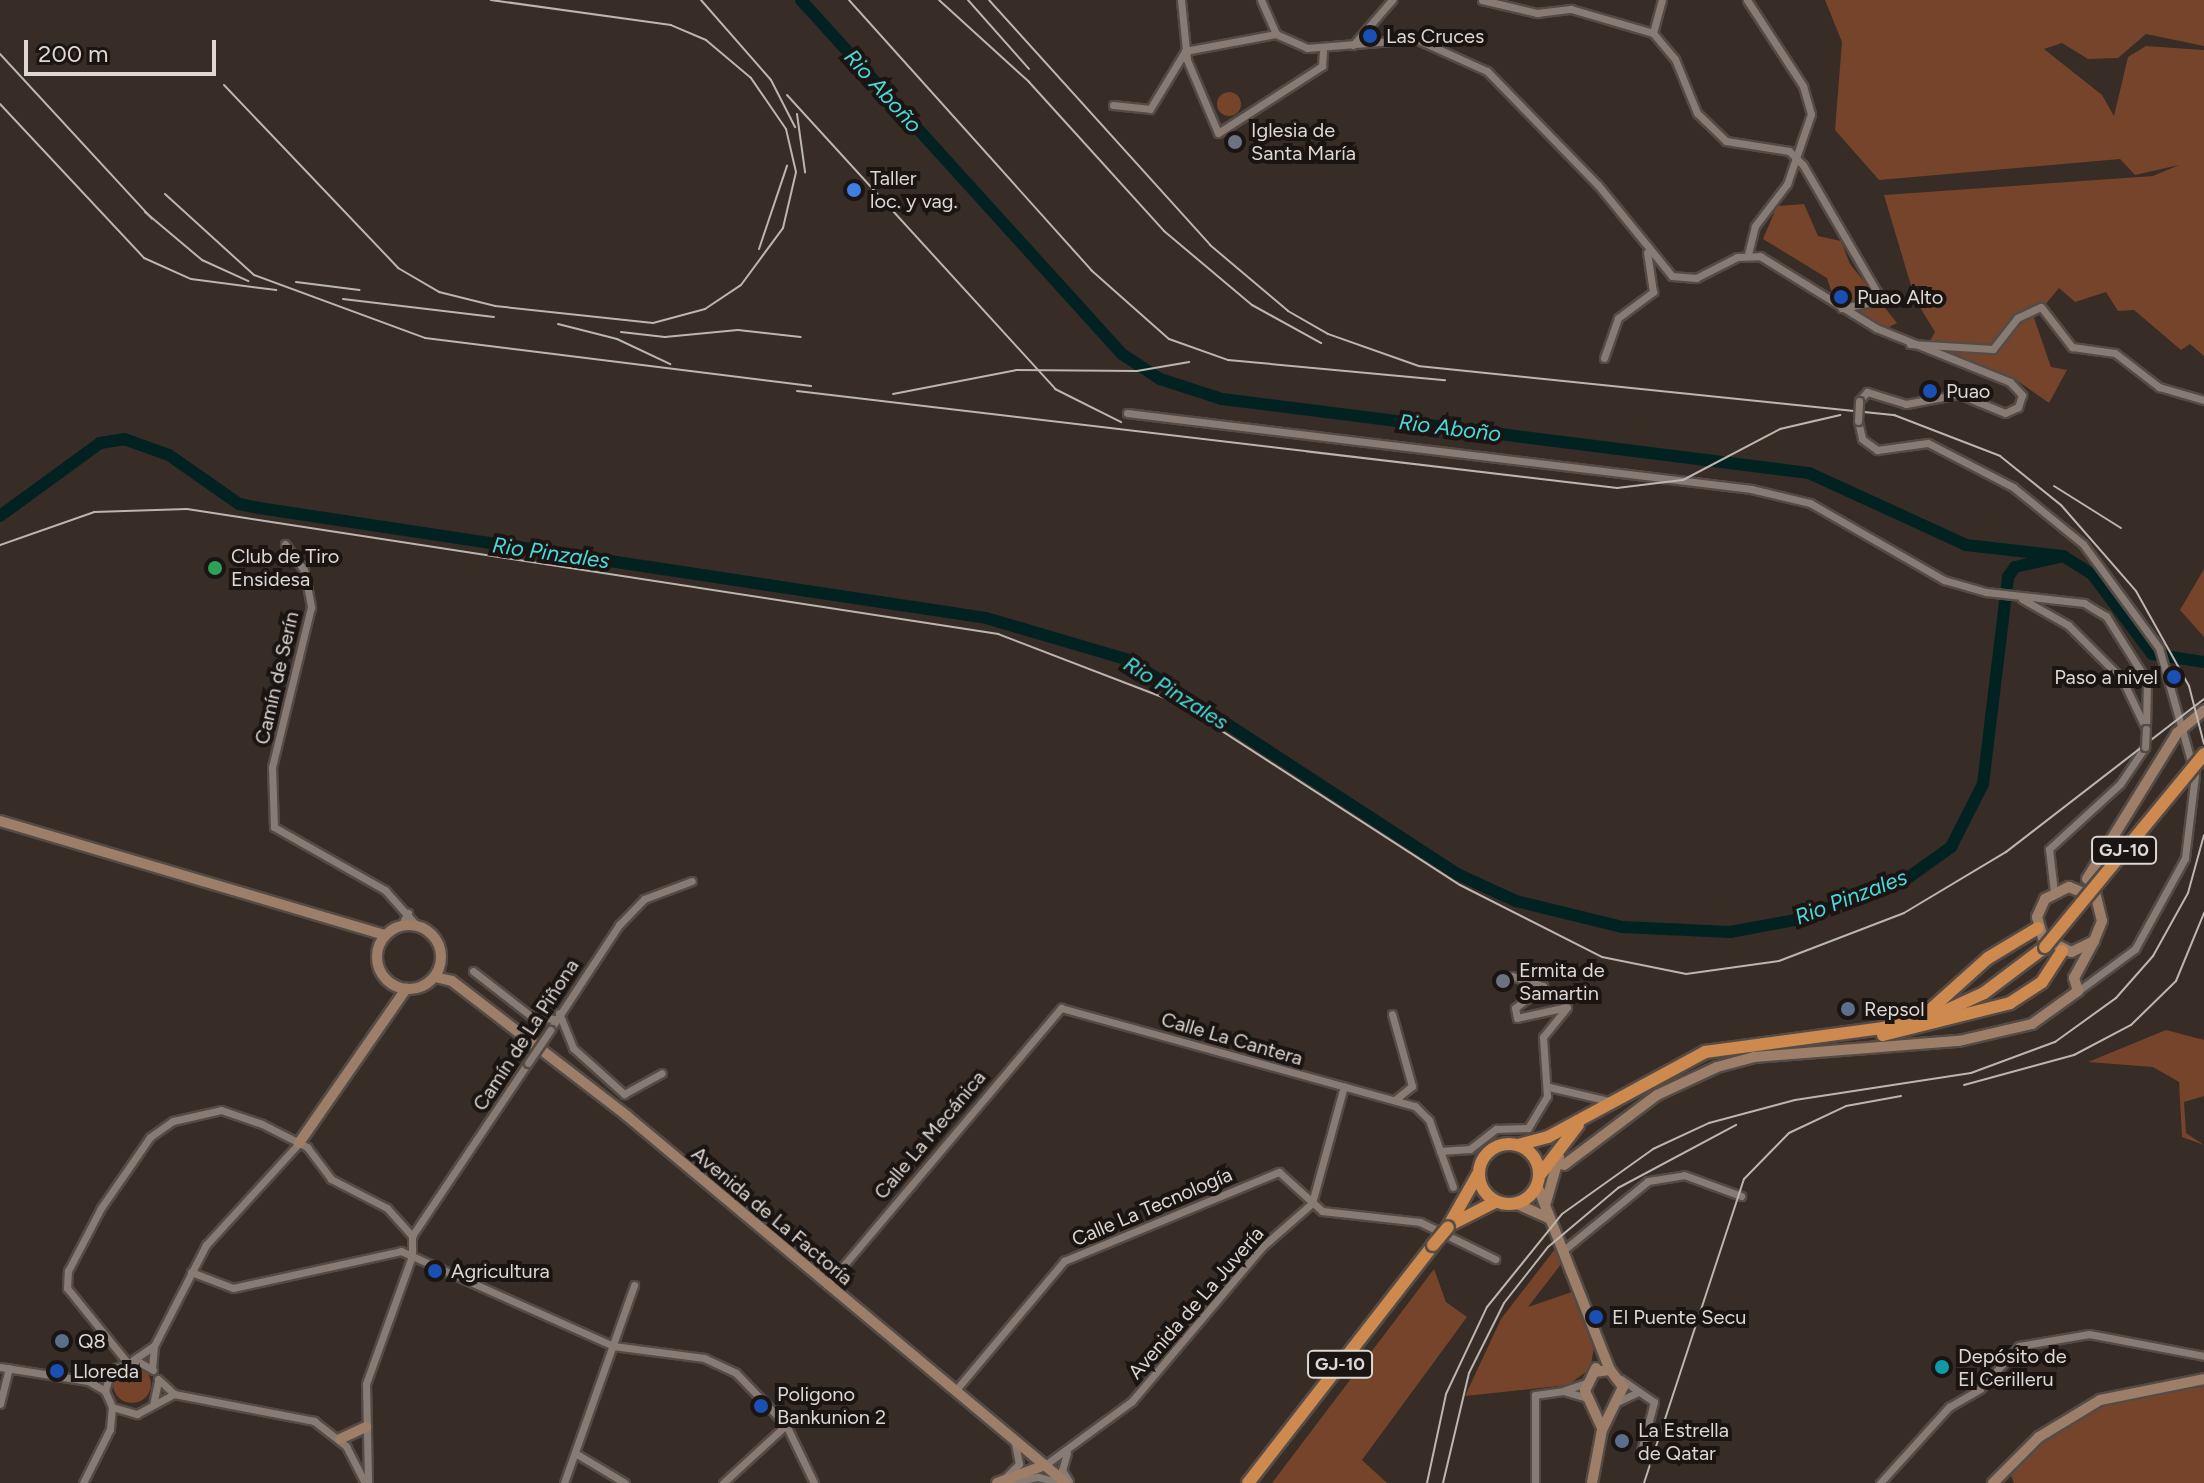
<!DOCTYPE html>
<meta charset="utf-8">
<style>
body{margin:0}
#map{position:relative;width:2204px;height:1483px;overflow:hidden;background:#372c26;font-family:Figtree,sans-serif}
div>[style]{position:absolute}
.green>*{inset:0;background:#75442b}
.round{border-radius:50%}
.river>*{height:12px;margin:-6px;padding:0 6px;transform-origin:6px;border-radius:6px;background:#022222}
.roads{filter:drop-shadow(2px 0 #544b46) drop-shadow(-2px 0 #544b46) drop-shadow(0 2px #544b46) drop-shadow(0 -2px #544b46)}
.street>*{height:7px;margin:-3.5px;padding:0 3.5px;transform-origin:3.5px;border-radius:3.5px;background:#887b74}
.secondary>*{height:10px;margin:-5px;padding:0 5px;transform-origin:5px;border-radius:5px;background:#9d7f69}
.secondary>.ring{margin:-5px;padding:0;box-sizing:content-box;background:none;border:10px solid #9d7f69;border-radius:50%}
.highway>*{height:12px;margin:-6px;padding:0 6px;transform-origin:6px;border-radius:6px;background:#ce894f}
.highway>.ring{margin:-6px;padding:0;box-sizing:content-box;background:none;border:12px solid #ce894f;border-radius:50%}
.rail>*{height:2px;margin:-1px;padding:0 1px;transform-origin:1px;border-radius:1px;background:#bdb5b1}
.bridges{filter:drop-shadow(2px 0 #544b46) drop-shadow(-2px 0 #544b46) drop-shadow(0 2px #544b46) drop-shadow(0 -2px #544b46)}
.street-bridge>*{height:7px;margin:-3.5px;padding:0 3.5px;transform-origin:3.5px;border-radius:3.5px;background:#887b74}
.highway-bridge>*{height:12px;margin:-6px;padding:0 6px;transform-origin:6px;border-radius:6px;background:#ce894f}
.dots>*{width:22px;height:22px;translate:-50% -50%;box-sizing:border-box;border:4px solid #1a1513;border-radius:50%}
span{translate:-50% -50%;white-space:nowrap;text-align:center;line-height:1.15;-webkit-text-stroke:8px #1a1513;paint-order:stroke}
.shield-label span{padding:2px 6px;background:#1a1513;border:2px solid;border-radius:6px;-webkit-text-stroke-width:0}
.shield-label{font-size:18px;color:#ded7d3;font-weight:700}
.poi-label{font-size:20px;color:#ded7d3}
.left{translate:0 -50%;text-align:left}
.right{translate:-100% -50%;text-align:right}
.street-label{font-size:20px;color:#ded7d3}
.water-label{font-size:22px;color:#48dbde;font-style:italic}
.scale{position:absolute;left:24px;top:40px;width:192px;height:36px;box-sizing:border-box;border:4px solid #ded7d3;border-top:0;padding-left:10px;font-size:24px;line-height:28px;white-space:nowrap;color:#ded7d3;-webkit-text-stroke:6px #1a1513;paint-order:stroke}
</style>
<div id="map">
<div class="green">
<i style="clip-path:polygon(2204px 0,2204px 46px,2146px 34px,2118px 58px,2088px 59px,2062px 43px,2044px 49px,2102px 95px,2114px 116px,2128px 57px,2146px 46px,2204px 50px,2204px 356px,2190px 344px,2181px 350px,2134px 310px,2118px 311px,2106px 292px,2075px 302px,2059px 288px,2034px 318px,2051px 367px,2067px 370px,2049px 403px,2012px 377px,1927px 346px,1935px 332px,1915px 299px,1884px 195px,2153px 176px,2179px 165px,2135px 175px,2120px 159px,1879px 180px,1835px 130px,1842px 42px,1825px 0)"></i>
<i class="round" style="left:1217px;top:92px;width:24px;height:24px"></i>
<i style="clip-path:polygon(1804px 204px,1818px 236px,1841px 241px,1850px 264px,1897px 323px,1885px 329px,1834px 299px,1827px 278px,1763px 239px,1777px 206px)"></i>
<i style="clip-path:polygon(2204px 569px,2204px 637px,2180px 610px)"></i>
<i style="clip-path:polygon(2166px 1030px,2204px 1040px,2204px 1096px,2184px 1102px,2186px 1133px,2204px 1145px,2182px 1137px,2179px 1082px,2153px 1067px,2088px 1062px)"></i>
<i style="clip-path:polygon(1555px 1249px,1562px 1263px,1528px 1307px,1575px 1291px,1594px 1348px,1590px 1369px,1568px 1385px,1465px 1396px,1501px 1319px)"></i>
<i style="clip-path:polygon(1434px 1269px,1446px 1302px,1467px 1317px,1362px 1460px,1387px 1483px,1272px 1483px)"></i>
<i class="round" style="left:113px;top:1365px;width:38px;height:38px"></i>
<i style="clip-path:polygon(2204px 1387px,2204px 1483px,2014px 1483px,2010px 1473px,2039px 1445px,2103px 1404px,2130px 1392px)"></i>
</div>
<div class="river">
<i style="left:801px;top:0;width:478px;rotate:47.8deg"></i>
<i style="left:1122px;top:354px;width:45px;rotate:33.3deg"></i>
<i style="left:1160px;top:379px;width:65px;rotate:17.9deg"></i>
<i style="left:1222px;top:399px;width:592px;rotate:7.19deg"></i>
<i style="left:1809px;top:473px;width:173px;rotate:24.6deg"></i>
<i style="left:1966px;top:545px;width:98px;rotate:6.5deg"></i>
<i style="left:2063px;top:556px;width:34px;rotate:32deg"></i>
<i style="left:2092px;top:574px;width:100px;rotate:53.1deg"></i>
<i style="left:2152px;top:654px;width:53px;rotate:8.7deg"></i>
<i style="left:0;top:516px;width:124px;rotate:-36.1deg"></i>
<i style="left:100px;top:443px;width:24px;rotate:-9deg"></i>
<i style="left:124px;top:439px;width:48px;rotate:19.6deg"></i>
<i style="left:169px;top:455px;width:85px;rotate:35deg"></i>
<i style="left:239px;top:504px;width:20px;rotate:11deg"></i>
<i style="left:259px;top:508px;width:735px;rotate:8.6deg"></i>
<i style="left:986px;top:618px;width:149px;rotate:16.4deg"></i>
<i style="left:1129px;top:660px;width:392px;rotate:33.1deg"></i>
<i style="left:1457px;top:874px;width:65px;rotate:24.6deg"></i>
<i style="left:1516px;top:901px;width:110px;rotate:13.7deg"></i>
<i style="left:1623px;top:927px;width:107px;rotate:2.7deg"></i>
<i style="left:1730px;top:932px;width:71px;rotate:-10.5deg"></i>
<i style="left:1800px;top:919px;width:117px;rotate:-21.1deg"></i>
<i style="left:1909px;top:877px;width:52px;rotate:-35.5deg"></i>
<i style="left:1951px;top:847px;width:71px;rotate:-63.1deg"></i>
<i style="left:1983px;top:784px;width:209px;rotate:-83.1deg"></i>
<i style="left:2008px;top:577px;width:12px;rotate:-55deg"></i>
<i style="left:2015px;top:567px;width:49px;rotate:-12.9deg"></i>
</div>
<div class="roads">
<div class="street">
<i style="left:1181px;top:0;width:60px;rotate:84.3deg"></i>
<i style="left:1187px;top:60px;width:79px;rotate:67deg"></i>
<i style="left:1218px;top:133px;width:124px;rotate:-32.8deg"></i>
<i style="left:1322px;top:66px;width:14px;rotate:-86deg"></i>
<i style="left:1261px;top:0;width:37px;rotate:66deg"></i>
<i style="left:1276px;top:34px;width:34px;rotate:24deg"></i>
<i style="left:1307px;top:48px;width:109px;rotate:-4.7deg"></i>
<i style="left:1416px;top:39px;width:78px;rotate:24.3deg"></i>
<i style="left:1487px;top:71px;width:159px;rotate:45.8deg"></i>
<i style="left:1598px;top:185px;width:117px;rotate:50.9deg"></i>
<i style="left:1672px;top:276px;width:24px;rotate:5deg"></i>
<i style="left:1696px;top:278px;width:46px;rotate:-27.1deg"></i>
<i style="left:1737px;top:257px;width:23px;rotate:-2deg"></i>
<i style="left:1760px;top:256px;width:137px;rotate:31.8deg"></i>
<i style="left:1876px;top:328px;width:144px;rotate:21.9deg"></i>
<i style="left:2010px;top:382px;width:18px;rotate:47deg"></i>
<i style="left:2022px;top:395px;width:13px;rotate:108deg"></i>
<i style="left:2018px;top:407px;width:14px;rotate:155deg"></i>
<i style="left:2005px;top:413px;width:50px;rotate:-157.6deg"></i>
<i style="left:1959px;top:394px;width:54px;rotate:169.3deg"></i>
<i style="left:1906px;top:404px;width:41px;rotate:-162.9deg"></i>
<i style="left:1867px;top:392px;width:12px;rotate:132deg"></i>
<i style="left:1482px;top:0;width:57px;rotate:13.3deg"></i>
<i style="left:1537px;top:13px;width:34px;rotate:-7deg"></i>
<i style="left:1571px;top:9px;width:85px;rotate:16.3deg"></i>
<i style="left:1747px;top:0;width:103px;rotate:56.9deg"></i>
<i style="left:1803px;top:86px;width:29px;rotate:74deg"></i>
<i style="left:1811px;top:114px;width:74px;rotate:108.9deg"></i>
<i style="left:1787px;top:184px;width:53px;rotate:127.3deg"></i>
<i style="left:1755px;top:226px;width:29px;rotate:104deg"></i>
<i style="left:1653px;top:33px;width:34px;rotate:50deg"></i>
<i style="left:1675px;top:59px;width:58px;rotate:67.8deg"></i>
<i style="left:1697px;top:113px;width:40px;rotate:44deg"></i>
<i style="left:1726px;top:141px;width:64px;rotate:9deg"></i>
<i style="left:1789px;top:151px;width:20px;rotate:45deg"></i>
<i style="left:1803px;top:165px;width:147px;rotate:59.8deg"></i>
<i style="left:1877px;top:292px;width:9px;rotate:84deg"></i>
<i style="left:1878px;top:301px;width:37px;rotate:169deg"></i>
<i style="left:1653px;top:33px;width:34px;rotate:-75deg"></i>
<i style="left:1353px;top:45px;width:60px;rotate:-49.1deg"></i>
<i style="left:1185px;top:51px;width:93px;rotate:-10.6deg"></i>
<i style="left:1113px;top:105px;width:37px;rotate:6deg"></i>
<i style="left:1150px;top:109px;width:66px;rotate:-58.7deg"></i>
<i style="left:1910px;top:344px;width:83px;rotate:3.4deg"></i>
<i style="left:1993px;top:349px;width:39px;rotate:-52deg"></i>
<i style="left:2017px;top:318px;width:26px;rotate:-25deg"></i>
<i style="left:2041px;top:307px;width:51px;rotate:52.2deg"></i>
<i style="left:2072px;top:347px;width:43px;rotate:7.9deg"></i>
<i style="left:2115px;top:353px;width:56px;rotate:37.7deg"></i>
<i style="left:2159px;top:387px;width:47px;rotate:16.1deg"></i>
<i style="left:1604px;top:358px;width:42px;rotate:-70.7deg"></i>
<i style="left:1618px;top:318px;width:44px;rotate:-36.6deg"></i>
<i style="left:1653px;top:292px;width:40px;rotate:-98.5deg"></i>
<i style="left:1127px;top:413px;width:629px;rotate:6.94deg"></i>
<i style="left:1751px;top:489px;width:61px;rotate:13.3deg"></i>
<i style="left:1810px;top:503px;width:155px;rotate:29.9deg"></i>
<i style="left:1944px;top:580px;width:44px;rotate:15.9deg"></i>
<i style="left:1986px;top:592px;width:99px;rotate:6.4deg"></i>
<i style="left:2084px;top:603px;width:26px;rotate:31deg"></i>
<i style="left:2106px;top:616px;width:77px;rotate:57.8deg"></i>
<i style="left:2147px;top:681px;width:48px;rotate:91.2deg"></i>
<i style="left:1858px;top:421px;width:18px;rotate:77deg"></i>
<i style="left:1862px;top:439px;width:19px;rotate:36deg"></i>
<i style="left:1877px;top:450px;width:51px;rotate:-7.8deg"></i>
<i style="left:1928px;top:443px;width:96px;rotate:27.4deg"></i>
<i style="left:2013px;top:487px;width:90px;rotate:39.2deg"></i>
<i style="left:2083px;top:544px;width:129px;rotate:53.8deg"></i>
<i style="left:2159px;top:648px;width:132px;rotate:74.2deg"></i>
<i style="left:2195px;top:775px;width:84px;rotate:96.9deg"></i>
<i style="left:2185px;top:858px;width:104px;rotate:118.8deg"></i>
<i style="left:2135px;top:949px;width:71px;rotate:143.6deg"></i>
<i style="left:285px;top:544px;width:32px;rotate:54deg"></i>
<i style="left:304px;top:570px;width:38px;rotate:79deg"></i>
<i style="left:311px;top:607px;width:165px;rotate:103.7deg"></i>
<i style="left:272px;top:767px;width:60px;rotate:88.1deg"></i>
<i style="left:274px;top:827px;width:128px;rotate:29.6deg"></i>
<i style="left:385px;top:890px;width:48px;rotate:48.4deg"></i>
<i style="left:2022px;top:599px;width:53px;rotate:29.5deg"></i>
<i style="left:2068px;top:625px;width:76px;rotate:45deg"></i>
<i style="left:2122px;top:679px;width:55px;rotate:64.4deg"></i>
<i style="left:2054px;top:892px;width:43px;rotate:-96.6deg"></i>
<i style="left:2049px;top:849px;width:96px;rotate:-42.5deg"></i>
<i style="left:2120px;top:784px;width:45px;rotate:-56deg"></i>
<i style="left:401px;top:926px;width:15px;rotate:-62deg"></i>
<i style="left:473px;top:971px;width:75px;rotate:37.9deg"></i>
<i style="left:532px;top:1017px;width:23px;rotate:5deg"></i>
<i style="left:559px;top:1013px;width:38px;rotate:68deg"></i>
<i style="left:573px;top:1048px;width:69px;rotate:42deg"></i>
<i style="left:624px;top:1094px;width:43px;rotate:-28.9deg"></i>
<i style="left:1392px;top:1014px;width:75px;rotate:74.5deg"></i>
<i style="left:1412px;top:1086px;width:21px;rotate:141deg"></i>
<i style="left:550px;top:1030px;width:126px;rotate:-56.7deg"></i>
<i style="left:619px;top:925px;width:36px;rotate:-46deg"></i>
<i style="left:644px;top:899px;width:51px;rotate:-20.6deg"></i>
<i style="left:1549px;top:1087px;width:62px;rotate:13.1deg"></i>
<i style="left:1440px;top:1151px;width:30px;rotate:-4deg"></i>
<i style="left:1470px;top:1149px;width:33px;rotate:-38deg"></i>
<i style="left:1496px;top:1129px;width:32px;rotate:-2deg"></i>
<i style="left:1528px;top:1128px;width:37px;rotate:-59deg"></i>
<i style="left:1547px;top:1096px;width:59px;rotate:-93.9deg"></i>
<i style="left:1543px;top:1037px;width:38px;rotate:-51deg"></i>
<i style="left:1567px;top:1007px;width:51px;rotate:167.6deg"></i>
<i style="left:1517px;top:1018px;width:10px;rotate:-101deg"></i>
<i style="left:1515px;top:1008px;width:36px;rotate:-38deg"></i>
<i style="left:1543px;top:986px;width:32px;rotate:-162deg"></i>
<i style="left:412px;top:1236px;width:208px;rotate:-56.2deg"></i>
<i style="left:1565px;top:1249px;width:107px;rotate:-39.3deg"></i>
<i style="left:1648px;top:1181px;width:36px;rotate:-9deg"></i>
<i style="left:1684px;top:1175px;width:61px;rotate:20.2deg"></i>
<i style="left:191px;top:1272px;width:45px;rotate:20.9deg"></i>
<i style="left:233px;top:1288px;width:172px;rotate:-12.4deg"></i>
<i style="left:401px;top:1251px;width:232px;rotate:24.1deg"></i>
<i style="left:613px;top:1346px;width:92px;rotate:7.5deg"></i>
<i style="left:704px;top:1358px;width:35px;rotate:25deg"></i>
<i style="left:736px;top:1373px;width:72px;rotate:46.1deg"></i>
<i style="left:786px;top:1425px;width:64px;rotate:64.2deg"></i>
<i style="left:827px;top:1285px;width:363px;rotate:-49.8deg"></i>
<i style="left:1061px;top:1008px;width:367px;rotate:15.5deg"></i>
<i style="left:1415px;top:1106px;width:20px;rotate:45deg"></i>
<i style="left:1429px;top:1120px;width:71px;rotate:70.3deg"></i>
<i style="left:133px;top:1360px;width:25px;rotate:-34deg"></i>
<i style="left:126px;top:1361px;width:94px;rotate:-128.9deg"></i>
<i style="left:67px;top:1288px;width:17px;rotate:-87deg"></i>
<i style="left:68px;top:1271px;width:71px;rotate:-62.4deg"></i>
<i style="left:101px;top:1208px;width:86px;rotate:-55.4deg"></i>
<i style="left:150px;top:1137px;width:28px;rotate:-35deg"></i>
<i style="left:173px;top:1121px;width:49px;rotate:-12.9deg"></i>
<i style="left:221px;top:1110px;width:43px;rotate:18.9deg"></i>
<i style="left:262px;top:1124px;width:51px;rotate:27.1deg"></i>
<i style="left:307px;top:1147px;width:40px;rotate:53deg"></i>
<i style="left:331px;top:1179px;width:63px;rotate:27.4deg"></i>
<i style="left:387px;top:1208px;width:38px;rotate:48deg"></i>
<i style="left:412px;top:1236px;width:20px;rotate:90deg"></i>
<i style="left:412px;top:1256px;width:136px;rotate:109.8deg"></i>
<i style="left:366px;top:1384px;width:99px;rotate:88.8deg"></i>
<i style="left:0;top:1367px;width:89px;rotate:9deg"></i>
<i style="left:88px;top:1381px;width:20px;rotate:30deg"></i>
<i style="left:152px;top:1369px;width:23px;rotate:-85deg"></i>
<i style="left:154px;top:1346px;width:114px;rotate:-62.8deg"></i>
<i style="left:206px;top:1245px;width:138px;rotate:-47.6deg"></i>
<i style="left:153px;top:1370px;width:20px;rotate:-150deg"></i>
<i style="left:136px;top:1360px;width:27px;rotate:158deg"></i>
<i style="left:111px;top:1370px;width:22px;rotate:106deg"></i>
<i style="left:105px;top:1391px;width:17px;rotate:66deg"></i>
<i style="left:112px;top:1407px;width:26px;rotate:16deg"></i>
<i style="left:137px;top:1414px;width:42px;rotate:-28.4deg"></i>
<i style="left:158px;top:1379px;width:22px;rotate:43deg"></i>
<i style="left:174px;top:1394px;width:143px;rotate:10.9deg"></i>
<i style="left:314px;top:1421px;width:41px;rotate:38deg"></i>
<i style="left:346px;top:1446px;width:42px;rotate:62.8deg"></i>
<i style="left:1621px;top:1379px;width:40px;rotate:34.9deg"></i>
<i style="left:1654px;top:1402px;width:51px;rotate:104.9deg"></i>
<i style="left:1565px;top:1390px;width:22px;rotate:-18deg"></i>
<i style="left:955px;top:1391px;width:170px;rotate:-50deg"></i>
<i style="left:1064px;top:1261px;width:233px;rotate:-22.5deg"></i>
<i style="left:1279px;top:1172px;width:58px;rotate:42.2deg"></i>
<i style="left:1322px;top:1211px;width:99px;rotate:6.4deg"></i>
<i style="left:1420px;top:1222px;width:84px;rotate:26.3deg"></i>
<i style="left:1619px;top:1401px;width:21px;rotate:-25deg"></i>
<i style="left:0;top:1404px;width:37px;rotate:-76deg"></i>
<i style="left:153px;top:1405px;width:25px;rotate:-78deg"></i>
<i style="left:575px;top:1453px;width:58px;rotate:31deg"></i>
<i style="left:1067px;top:1453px;width:18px;rotate:106deg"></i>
<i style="left:1062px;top:1470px;width:13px;rotate:58deg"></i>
<i style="left:1045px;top:1465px;width:108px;rotate:-36.3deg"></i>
<i style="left:1132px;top:1401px;width:202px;rotate:-49.8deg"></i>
<i style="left:1262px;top:1247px;width:67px;rotate:-41.3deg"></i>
<i style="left:1312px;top:1203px;width:121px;rotate:-74.7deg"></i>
<i style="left:1007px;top:1476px;width:17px;rotate:-45deg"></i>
<i style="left:1019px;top:1464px;width:21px;rotate:-101deg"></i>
<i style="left:83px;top:1483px;width:60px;rotate:-63.4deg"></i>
<i style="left:110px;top:1429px;width:22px;rotate:-85deg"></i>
<i style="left:564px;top:1483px;width:210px;rotate:-70.5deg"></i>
<i style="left:723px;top:1483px;width:86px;rotate:-42.6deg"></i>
<i style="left:1009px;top:1483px;width:30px;rotate:-12deg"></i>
<i style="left:1038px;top:1477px;width:23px;rotate:15deg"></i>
<i style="left:1535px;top:1483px;width:88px;rotate:-90deg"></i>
<i style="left:1535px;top:1395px;width:28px;rotate:-8deg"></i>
<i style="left:1563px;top:1391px;width:25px;rotate:16deg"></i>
<i style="left:1880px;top:1483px;width:103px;rotate:-47.8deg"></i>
<i style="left:1949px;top:1407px;width:36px;rotate:-30deg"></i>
<i style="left:1980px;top:1389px;width:58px;rotate:-47.8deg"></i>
<i style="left:2019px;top:1346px;width:71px;rotate:-9.7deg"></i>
<i style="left:2089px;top:1334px;width:117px;rotate:10.8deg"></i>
</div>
<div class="secondary">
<i style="left:0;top:821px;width:402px;rotate:16.5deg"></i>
<i style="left:2091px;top:876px;width:46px;rotate:76.3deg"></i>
<i style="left:2102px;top:921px;width:22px;rotate:112deg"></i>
<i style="left:2094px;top:941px;width:25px;rotate:154deg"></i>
<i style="left:2071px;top:952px;width:31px;rotate:-153deg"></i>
<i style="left:2043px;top:938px;width:22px;rotate:-106deg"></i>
<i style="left:2037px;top:917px;width:20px;rotate:-66deg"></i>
<i style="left:2045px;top:899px;width:27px;rotate:-27deg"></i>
<i style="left:2069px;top:887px;width:27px;rotate:22deg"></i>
<i style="left:2087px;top:879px;width:172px;rotate:-58.3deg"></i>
<i style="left:2177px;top:733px;width:35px;rotate:-40deg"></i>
<i class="ring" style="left:377px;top:925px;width:54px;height:54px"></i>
<i style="left:435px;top:977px;width:17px;rotate:13deg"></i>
<i style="left:452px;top:981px;width:221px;rotate:37.6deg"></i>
<i style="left:627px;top:1116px;width:572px;rotate:39.9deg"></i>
<i style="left:299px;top:1143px;width:188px;rotate:-55.2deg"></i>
<i style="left:1564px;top:1165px;width:116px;rotate:-37deg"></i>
<i style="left:1657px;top:1095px;width:66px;rotate:-25deg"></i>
<i style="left:1717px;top:1067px;width:38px;rotate:-15deg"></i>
<i style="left:1754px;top:1057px;width:206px;rotate:-4.5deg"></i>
<i style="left:1959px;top:1041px;width:75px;rotate:-13.1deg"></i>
<i style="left:2032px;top:1024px;width:57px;rotate:-35.7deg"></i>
<i style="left:2078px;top:991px;width:14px;rotate:-107deg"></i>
<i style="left:2074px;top:978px;width:42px;rotate:-61.6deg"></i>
<i style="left:1537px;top:1185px;width:199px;rotate:68.5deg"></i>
<i style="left:1546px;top:1202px;width:47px;rotate:-73.9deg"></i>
<i style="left:1517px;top:1204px;width:36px;rotate:24deg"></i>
<i style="left:1596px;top:1368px;width:25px;rotate:116deg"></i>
<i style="left:1585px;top:1391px;width:41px;rotate:65.3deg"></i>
<i style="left:340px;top:1439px;width:29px;rotate:-25deg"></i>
<i style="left:997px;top:1483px;width:51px;rotate:-20.6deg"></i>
<i style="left:1592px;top:1483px;width:54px;rotate:-79.3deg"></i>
<i style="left:1602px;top:1430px;width:48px;rotate:-64deg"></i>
<i style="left:1623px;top:1387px;width:21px;rotate:-127deg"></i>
<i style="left:1610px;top:1370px;width:16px;rotate:173deg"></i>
<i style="left:1993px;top:1483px;width:65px;rotate:-45deg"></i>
<i style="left:2039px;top:1437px;width:71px;rotate:-31.2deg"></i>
<i style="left:2100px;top:1400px;width:106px;rotate:-11.4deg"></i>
</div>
<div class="highway">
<i style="left:1930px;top:1010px;width:78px;rotate:-41.9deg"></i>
<i style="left:1988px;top:958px;width:58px;rotate:-31deg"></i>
<i style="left:1883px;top:1035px;width:131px;rotate:-14.1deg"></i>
<i style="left:2010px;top:1003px;width:38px;rotate:-33deg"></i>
<i style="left:2042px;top:982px;width:37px;rotate:-57deg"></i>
<i class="ring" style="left:1479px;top:1144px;width:48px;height:48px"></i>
<i style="left:1518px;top:1145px;width:31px;rotate:-15deg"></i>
<i style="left:1548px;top:1137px;width:179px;rotate:-28.4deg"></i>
<i style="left:1705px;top:1052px;width:180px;rotate:-7.7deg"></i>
<i style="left:1883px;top:1028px;width:64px;rotate:-15.3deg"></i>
<i style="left:1945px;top:1011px;width:43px;rotate:-24.8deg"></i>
<i style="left:1984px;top:993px;width:76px;rotate:-37deg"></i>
<i style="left:1539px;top:1176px;width:64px;rotate:-52.6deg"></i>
<i style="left:1452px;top:1224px;width:48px;rotate:-27.1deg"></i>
<i style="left:1448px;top:1227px;width:61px;rotate:-60.5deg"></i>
<i style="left:1248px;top:1483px;width:301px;rotate:-52.1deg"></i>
</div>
</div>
<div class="rail">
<i style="left:701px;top:0;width:106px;rotate:48.8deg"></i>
<i style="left:771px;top:80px;width:53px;rotate:62.9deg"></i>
<i style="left:849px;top:0;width:363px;rotate:48.1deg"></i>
<i style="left:1091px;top:270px;width:104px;rotate:41.5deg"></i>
<i style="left:1169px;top:339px;width:63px;rotate:19.6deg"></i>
<i style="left:1228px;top:360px;width:218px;rotate:5.3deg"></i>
<i style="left:939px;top:0;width:122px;rotate:42.3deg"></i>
<i style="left:1029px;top:82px;width:201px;rotate:47.8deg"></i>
<i style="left:1164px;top:231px;width:115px;rotate:40.1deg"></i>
<i style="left:1252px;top:305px;width:79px;rotate:28.8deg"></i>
<i style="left:968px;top:0;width:92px;rotate:48.5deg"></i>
<i style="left:989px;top:0;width:330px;rotate:47.9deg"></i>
<i style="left:1210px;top:245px;width:102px;rotate:40.2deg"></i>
<i style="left:1288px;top:311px;width:46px;rotate:29.9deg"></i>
<i style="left:1328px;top:334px;width:96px;rotate:19.4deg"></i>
<i style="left:1419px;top:366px;width:478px;rotate:5.9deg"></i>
<i style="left:1894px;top:415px;width:114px;rotate:21.1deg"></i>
<i style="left:2000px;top:456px;width:78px;rotate:38.8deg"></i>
<i style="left:2061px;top:505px;width:114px;rotate:48.9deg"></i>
<i style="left:2136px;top:591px;width:109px;rotate:60.8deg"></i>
<i style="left:2189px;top:686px;width:60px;rotate:75.5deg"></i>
<i style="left:0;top:54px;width:224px;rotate:47.3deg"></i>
<i style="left:224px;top:85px;width:253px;rotate:46.4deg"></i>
<i style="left:398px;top:268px;width:48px;rotate:30.3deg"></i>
<i style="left:439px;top:292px;width:58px;rotate:14deg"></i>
<i style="left:495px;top:306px;width:159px;rotate:6.1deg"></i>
<i style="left:653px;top:323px;width:54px;rotate:-15.1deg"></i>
<i style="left:705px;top:309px;width:43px;rotate:-33.7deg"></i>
<i style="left:741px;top:285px;width:71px;rotate:-53.6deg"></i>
<i style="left:783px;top:228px;width:57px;rotate:-76.9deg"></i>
<i style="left:796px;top:172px;width:44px;rotate:-103.1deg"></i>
<i style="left:786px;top:129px;width:62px;rotate:-124.5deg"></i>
<i style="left:751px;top:78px;width:59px;rotate:-139.8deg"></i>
<i style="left:706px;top:40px;width:38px;rotate:-157deg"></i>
<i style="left:671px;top:25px;width:182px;rotate:-172.1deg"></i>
<i style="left:787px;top:95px;width:398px;rotate:47.6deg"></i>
<i style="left:1055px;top:389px;width:74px;rotate:26.6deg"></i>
<i style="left:0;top:104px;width:211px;rotate:46.9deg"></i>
<i style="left:144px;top:258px;width:51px;rotate:24.1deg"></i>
<i style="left:191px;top:279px;width:86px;rotate:7.4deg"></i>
<i style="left:797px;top:114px;width:59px;rotate:82.1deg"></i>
<i style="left:165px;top:194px;width:120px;rotate:42.3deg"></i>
<i style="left:254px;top:275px;width:182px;rotate:20.2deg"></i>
<i style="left:425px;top:338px;width:389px;rotate:7.1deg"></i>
<i style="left:145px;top:212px;width:75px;rotate:40.1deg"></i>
<i style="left:202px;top:260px;width:51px;rotate:24.5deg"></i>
<i style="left:759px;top:249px;width:88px;rotate:-71.4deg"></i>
<i style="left:296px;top:282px;width:64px;rotate:7.1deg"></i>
<i style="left:343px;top:299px;width:152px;rotate:6.8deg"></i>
<i style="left:558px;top:324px;width:61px;rotate:14.3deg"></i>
<i style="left:617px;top:339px;width:59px;rotate:25.3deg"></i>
<i style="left:621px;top:332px;width:44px;rotate:6.5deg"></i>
<i style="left:665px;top:337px;width:73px;rotate:-5.5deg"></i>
<i style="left:738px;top:330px;width:63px;rotate:6.3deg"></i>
<i style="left:797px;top:391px;width:826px;rotate:6.75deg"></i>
<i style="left:1617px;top:488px;width:66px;rotate:-6.9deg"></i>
<i style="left:1683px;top:480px;width:110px;rotate:-27.7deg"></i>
<i style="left:1780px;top:429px;width:62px;rotate:-13.1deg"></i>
<i style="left:893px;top:394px;width:125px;rotate:-11deg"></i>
<i style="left:1016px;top:370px;width:121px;rotate:0.5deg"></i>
<i style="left:1137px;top:371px;width:53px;rotate:-9.8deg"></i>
<i style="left:2054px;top:486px;width:79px;rotate:32.1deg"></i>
<i style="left:0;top:545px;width:100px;rotate:-19.3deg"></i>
<i style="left:94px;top:512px;width:93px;rotate:-1.8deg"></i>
<i style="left:187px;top:509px;width:821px;rotate:8.76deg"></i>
<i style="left:998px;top:634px;width:195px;rotate:21deg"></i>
<i style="left:1180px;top:704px;width:333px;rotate:32.9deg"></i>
<i style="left:1460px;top:885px;width:159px;rotate:26.9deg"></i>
<i style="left:1602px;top:957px;width:86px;rotate:11.4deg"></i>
<i style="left:1686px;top:974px;width:94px;rotate:-8deg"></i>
<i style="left:1779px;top:961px;width:134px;rotate:-21deg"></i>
<i style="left:1904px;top:913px;width:119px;rotate:-30.9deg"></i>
<i style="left:2006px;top:852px;width:250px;rotate:-37.7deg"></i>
<i style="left:1964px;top:1085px;width:114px;rotate:-15.3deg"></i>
<i style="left:2074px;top:1055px;width:64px;rotate:-27.8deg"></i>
<i style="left:2131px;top:1025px;width:63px;rotate:-44.4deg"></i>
<i style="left:2176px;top:981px;width:74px;rotate:-67.6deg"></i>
<i style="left:1427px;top:1483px;width:91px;rotate:-77.9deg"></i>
<i style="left:1446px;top:1394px;width:96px;rotate:-64.8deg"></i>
<i style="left:1487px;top:1307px;width:119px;rotate:-51.1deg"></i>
<i style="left:1562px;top:1214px;width:112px;rotate:-35.5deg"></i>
<i style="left:1653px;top:1149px;width:62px;rotate:-24.9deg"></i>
<i style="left:1709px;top:1123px;width:89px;rotate:-15deg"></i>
<i style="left:1795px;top:1100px;width:178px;rotate:-8.7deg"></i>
<i style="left:1971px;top:1073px;width:90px;rotate:-20.3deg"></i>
<i style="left:2055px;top:1042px;width:75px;rotate:-35.8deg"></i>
<i style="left:2116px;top:998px;width:56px;rotate:-48.6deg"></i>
<i style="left:2153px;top:956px;width:72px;rotate:-60.9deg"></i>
<i style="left:2188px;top:893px;width:60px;rotate:-74.6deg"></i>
<i style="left:1443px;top:1483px;width:113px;rotate:-76.7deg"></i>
<i style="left:1469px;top:1373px;width:78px;rotate:-63.4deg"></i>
<i style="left:1504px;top:1303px;width:71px;rotate:-51.8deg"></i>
<i style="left:1548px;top:1247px;width:92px;rotate:-40.1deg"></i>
<i style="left:1618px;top:1188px;width:134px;rotate:-28.1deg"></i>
<i style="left:1644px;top:1483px;width:320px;rotate:-71.8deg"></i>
<i style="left:1744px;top:1179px;width:64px;rotate:-45.6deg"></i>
<i style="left:1789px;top:1133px;width:63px;rotate:-25.3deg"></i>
<i style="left:1846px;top:1106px;width:56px;rotate:-10.3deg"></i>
</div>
<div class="bridges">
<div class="street-bridge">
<i style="left:1858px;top:421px;width:20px;rotate:-87deg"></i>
<i style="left:2145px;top:747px;width:18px;rotate:-87deg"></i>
<i style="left:528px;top:1063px;width:40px;rotate:-56deg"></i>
</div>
<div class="highway-bridge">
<i style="left:2045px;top:947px;width:250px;rotate:-50.5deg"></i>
<i style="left:1433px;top:1245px;width:23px;rotate:-50deg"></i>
</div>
</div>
<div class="dots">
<i style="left:1370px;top:36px;background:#1a4fb4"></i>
<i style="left:1235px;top:142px;background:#6b7280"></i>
<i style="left:854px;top:190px;background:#3f7fe0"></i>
<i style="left:1841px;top:297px;background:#1a4fb4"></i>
<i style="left:1930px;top:391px;background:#1a4fb4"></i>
<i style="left:215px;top:568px;background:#2e9e5b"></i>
<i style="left:2174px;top:677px;background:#1a4fb4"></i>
<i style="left:1503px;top:981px;background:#6b7280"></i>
<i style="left:1848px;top:1009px;background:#5c6f8a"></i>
<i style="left:435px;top:1271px;background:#1a4fb4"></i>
<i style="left:1596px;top:1317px;background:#1a4fb4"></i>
<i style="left:62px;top:1341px;background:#5c6f8a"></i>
<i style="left:1942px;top:1367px;background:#0f9aa8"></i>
<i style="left:57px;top:1371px;background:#1a4fb4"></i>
<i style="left:761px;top:1406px;background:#1a4fb4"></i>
<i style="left:1622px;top:1441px;background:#5c6f8a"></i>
</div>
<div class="shield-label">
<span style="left:2124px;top:850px">GJ-10</span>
<span style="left:1340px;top:1364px">GJ-10</span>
</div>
<div class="poi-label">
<span class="left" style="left:1386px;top:36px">Las Cruces</span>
<span class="left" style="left:1251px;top:142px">Iglesia de<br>Santa María</span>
<span class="left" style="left:870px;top:190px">Taller<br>loc. y vag.</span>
<span class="left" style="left:1857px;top:297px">Puao Alto</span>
<span class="left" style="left:1946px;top:391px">Puao</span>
<span class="left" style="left:231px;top:568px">Club de Tiro<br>Ensidesa</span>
<span class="right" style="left:2158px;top:677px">Paso a nivel</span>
<span class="left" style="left:1519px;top:982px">Ermita de<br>Samartin</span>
<span class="left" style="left:1864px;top:1009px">Repsol</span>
<span class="left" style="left:451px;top:1271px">Agricultura</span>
<span class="left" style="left:1612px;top:1317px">El Puente Secu</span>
<span class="left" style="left:78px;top:1341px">Q8</span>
<span class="left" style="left:1958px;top:1368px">Depósito de<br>El Cerilleru</span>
<span class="left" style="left:73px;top:1371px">Lloreda</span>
<span class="left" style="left:777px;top:1406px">Poligono<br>Bankunion 2</span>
<span class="left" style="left:1638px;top:1442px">La Estrella<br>de Qatar</span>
</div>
<div class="street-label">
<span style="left:277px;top:678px;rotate:-77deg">Camín de Serín</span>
<span style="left:526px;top:1035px;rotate:-57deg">Camín de La Piñona</span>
<span style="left:1232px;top:1039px;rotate:16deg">Calle La Cantera</span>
<span style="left:930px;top:1135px;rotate:-50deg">Calle La Mecánica</span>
<span style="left:1152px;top:1207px;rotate:-23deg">Calle La Tecnología</span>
<span style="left:772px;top:1216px;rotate:40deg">Avenida de La Factoría</span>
<span style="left:1196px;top:1303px;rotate:-49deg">Avenida de La Juvería</span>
</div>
<div class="water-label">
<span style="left:883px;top:91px;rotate:48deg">Rio Aboño</span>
<span style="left:1450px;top:428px;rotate:7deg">Rio Aboño</span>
<span style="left:551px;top:553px;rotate:8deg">Rio Pinzales</span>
<span style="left:1176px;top:693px;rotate:32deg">Rio Pinzales</span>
<span style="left:1851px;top:897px;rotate:-21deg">Rio Pinzales</span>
</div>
<div class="scale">200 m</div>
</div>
